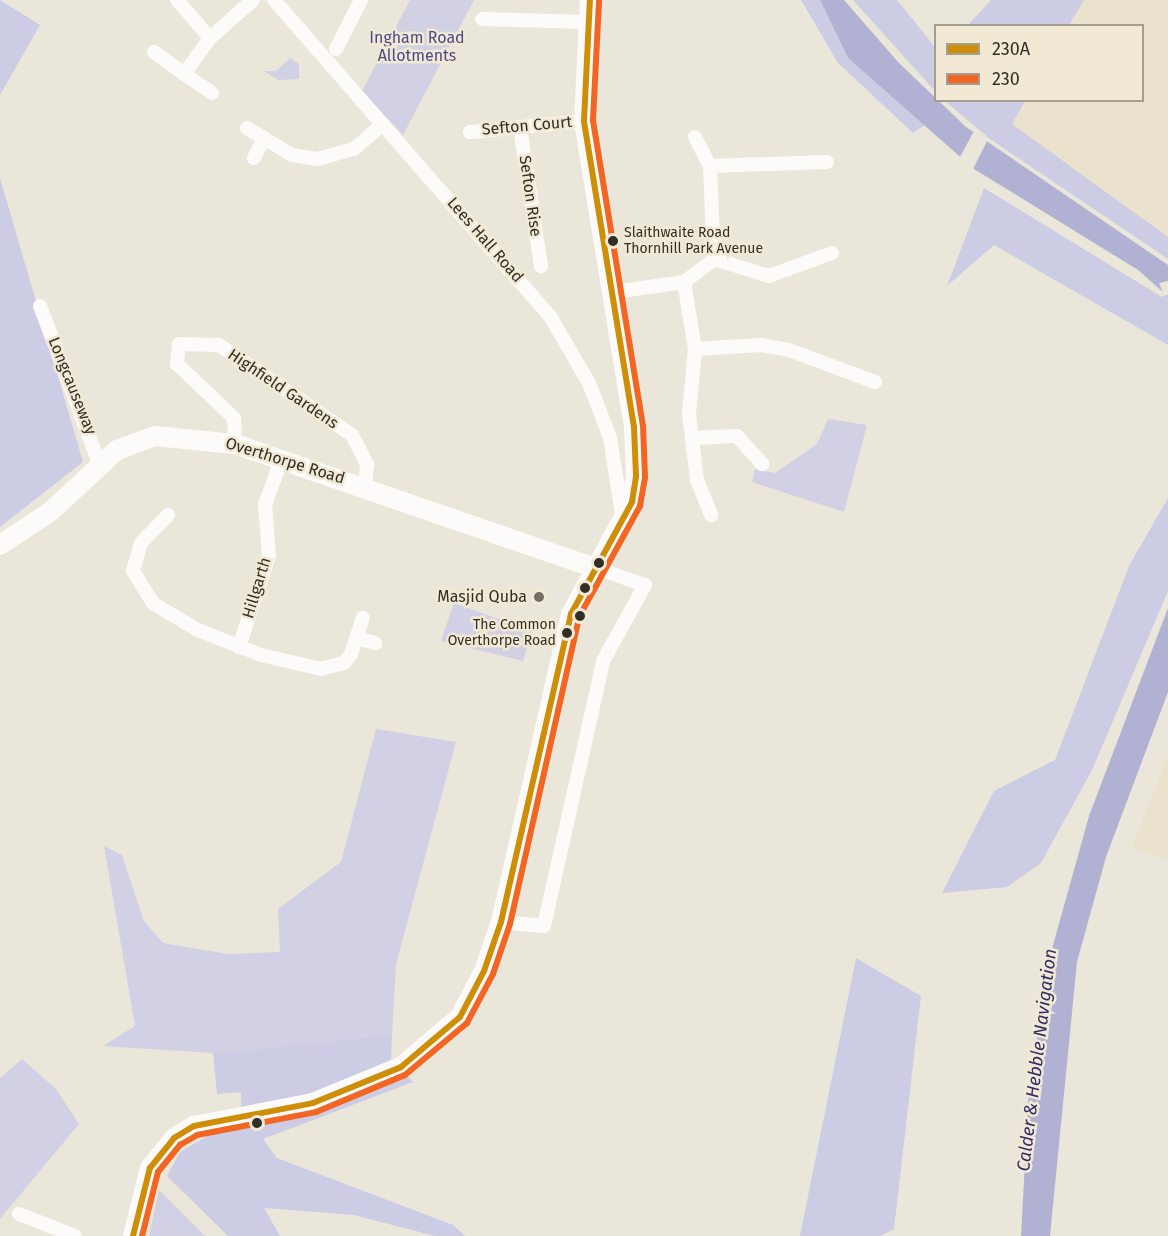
<!DOCTYPE html>
<style>
body{margin:0}
#map{position:relative;width:1168px;height:1236px;overflow:hidden;background:#ebe6da;font-family:"Fira Sans",sans-serif}
div>[style]{position:absolute}
.built>*{inset:0;background:#eae2cd}
.green>*{inset:0;background:#d1d0e4}
.forest>*{inset:0;background:#cccce4}
.water>*{inset:0;background:#b1b2d3}
.pier>*{inset:0;background:#ebe6da}
.street>*{height:14px;margin:-7px;padding:0 7px;transform-origin:7px;border-radius:7px;background:#fcfbf9}
.secondary>*{height:20px;margin:-10px;padding:0 10px;transform-origin:10px;border-radius:10px;background:#fcfbf9}
.bus-1>*{height:6px;margin:-3px;padding:0 3px;transform-origin:3px;border-radius:3px;background:#cf8e08}
.bus-2>*{height:6px;margin:-3px;padding:0 3px;transform-origin:3px;border-radius:3px;background:#f26522}
.dots>*{width:16px;height:16px;translate:-50% -50%;box-sizing:border-box;border:3px solid #f1e9d4;border-radius:50%}
span{translate:-50% -50%;white-space:nowrap;text-align:center;line-height:1.15;-webkit-text-stroke:5px #f1e9d4;paint-order:stroke}
.bus-label{font-size:14px;color:#312e26}
.left{translate:0 -50%;text-align:left}
.right{translate:-100% -50%;text-align:right}
.park-label{font-size:16px;color:#4b498c}
.street-label{font-size:16px;color:#312e26}
.poi-label{font-size:16px;color:#312e26}
.water-label{font-size:18px;color:#312c6c;font-style:italic}
.legend{position:absolute;left:934px;top:24px;width:210px;height:78px;box-sizing:border-box;background:#f1e9d4;border:2px solid #a49e8e;margin:0;padding:8px 10px;list-style:none;font-size:18px;color:#312e26}
.legend li{display:flex;align-items:center;gap:12px;height:30px}
.legend b{width:30px;border:2px solid #a49e8e}
</style>
<div id="map">
<div class="built">
<i style="clip-path:polygon(1084px 0,1168px 0,1168px 237px,1011px 124px,1025px 101px,1142px 100px,1142px 26px,1069px 25px)"></i>
<i style="clip-path:polygon(1168px 755px,1168px 861px,1132px 847px)"></i>
</div>
<div class="green">
<i style="clip-path:polygon(410px 0,474px 0,403px 135px,362px 91px)"></i>
<i style="clip-path:polygon(290px 58px,299px 64px,299px 79px,278px 80px,264px 71px,276px 71px)"></i>
<i style="clip-path:polygon(828px 419px,867px 425px,844px 512px,752px 482px,755px 469px,775px 473px,817px 444px)"></i>
<i style="clip-path:polygon(454px 603px,532px 631px,523px 661px,441px 641px)"></i>
<i style="clip-path:polygon(376px 729px,456px 742px,396px 964px,392px 1035px,213px 1053px,103px 1046px,135px 1026px,104px 846px,122px 855px,144px 921px,163px 943px,228px 954px,280px 952px,278px 909px,341px 862px)"></i>
<i style="clip-path:polygon(22px 1059px,56px 1089px,79px 1124px,0 1219px,0 1078px)"></i>
<i style="clip-path:polygon(159px 1190px,205px 1236px,149px 1236px)"></i>
</div>
<div class="forest">
<i style="clip-path:polygon(0 0,40px 25px,0 95px)"></i>
<i style="clip-path:polygon(801px 0,820px 0,848px 58px,925px 125px,913px 133px,838px 63px)"></i>
<i style="clip-path:polygon(853px 0,897px 0,935px 47px,935px 91px)"></i>
<i style="clip-path:polygon(991px 0,1084px 0,1069px 25px,968px 25px)"></i>
<i style="clip-path:polygon(945px 101px,1025px 101px,1012px 124px,1168px 237px,1168px 259px,990px 139px)"></i>
<i style="clip-path:polygon(0 178px,83px 462px,0 527px)"></i>
<i style="clip-path:polygon(984px 188px,1162px 297px,1168px 294px,1168px 345px,994px 245px,947px 286px)"></i>
<i style="clip-path:polygon(1168px 498px,1168px 591px,1093px 768px,1041px 863px,1007px 887px,942px 893px,994px 791px,1055px 760px,1129px 566px)"></i>
<i style="clip-path:polygon(856px 958px,921px 996px,894px 1229px,880px 1236px,800px 1236px)"></i>
<i style="clip-path:polygon(392px 1035px,391px 1060px,308px 1094px,241px 1110px,241px 1092px,217px 1094px,213px 1053px)"></i>
<i style="clip-path:polygon(404px 1073px,413px 1082px,263px 1139px,277px 1158px,453px 1225px,465px 1236px,435px 1236px,354px 1215px,264px 1208px,280px 1236px,228px 1236px,167px 1176px,180px 1152px,211px 1134px,308px 1109px)"></i>
</div>
<div class="water">
<i style="clip-path:polygon(820px 0,844px 0,898px 62px,966px 127px,1168px 265px,1168px 281px,1159px 283px,1163px 292px,1138px 270px,974px 169px,848px 58px)"></i>
<i style="clip-path:polygon(1168px 608px,1168px 692px,1106px 857px,1077px 962px,1050px 1236px,1021px 1236px,1029px 1088px,1050px 956px,1089px 816px)"></i>
</div>
<div class="pier">
<i style="clip-path:polygon(975px 129px,988px 139px,972px 171px,959px 159px)"></i>
</div>
<div class="street">
<i style="left:177px;top:0;width:50px;rotate:49deg"></i>
<i style="left:274px;top:0;width:422px;rotate:48.9deg"></i>
<i style="left:551px;top:318px;width:75px;rotate:59.7deg"></i>
<i style="left:589px;top:383px;width:59px;rotate:69.1deg"></i>
<i style="left:610px;top:438px;width:83px;rotate:81deg"></i>
<i style="left:482px;top:19px;width:105px;rotate:1.6deg"></i>
<i style="left:336px;top:49px;width:55px;rotate:-63deg"></i>
<i style="left:154px;top:52px;width:37px;rotate:36deg"></i>
<i style="left:184px;top:74px;width:44px;rotate:-54.2deg"></i>
<i style="left:210px;top:38px;width:57px;rotate:-41.5deg"></i>
<i style="left:184px;top:74px;width:34px;rotate:34deg"></i>
<i style="left:520px;top:127px;width:141px;rotate:81.4deg"></i>
<i style="left:247px;top:128px;width:52px;rotate:31deg"></i>
<i style="left:292px;top:155px;width:26px;rotate:9deg"></i>
<i style="left:318px;top:159px;width:37px;rotate:-16deg"></i>
<i style="left:354px;top:149px;width:38px;rotate:-41deg"></i>
<i style="left:470px;top:132px;width:115px;rotate:-5.5deg"></i>
<i style="left:695px;top:137px;width:33px;rotate:63deg"></i>
<i style="left:254px;top:158px;width:20px;rotate:-63deg"></i>
<i style="left:714px;top:259px;width:93px;rotate:-92.5deg"></i>
<i style="left:710px;top:166px;width:117px;rotate:-2deg"></i>
<i style="left:684px;top:282px;width:68px;rotate:80.7deg"></i>
<i style="left:695px;top:349px;width:65px;rotate:95.3deg"></i>
<i style="left:689px;top:414px;width:66px;rotate:83.1deg"></i>
<i style="left:697px;top:480px;width:38px;rotate:68deg"></i>
<i style="left:614px;top:292px;width:71px;rotate:-8.1deg"></i>
<i style="left:684px;top:282px;width:38px;rotate:-37deg"></i>
<i style="left:714px;top:259px;width:58px;rotate:17.2deg"></i>
<i style="left:769px;top:276px;width:67px;rotate:-20.1deg"></i>
<i style="left:40px;top:306px;width:171px;rotate:69.4deg"></i>
<i style="left:695px;top:349px;width:66px;rotate:-3.5deg"></i>
<i style="left:761px;top:345px;width:28px;rotate:10deg"></i>
<i style="left:789px;top:350px;width:92px;rotate:20.4deg"></i>
<i style="left:694px;top:438px;width:43px;rotate:-2.7deg"></i>
<i style="left:737px;top:436px;width:38px;rotate:48deg"></i>
<i style="left:235px;top:444px;width:26px;rotate:-92deg"></i>
<i style="left:234px;top:418px;width:79px;rotate:-136.5deg"></i>
<i style="left:177px;top:364px;width:20px;rotate:-84deg"></i>
<i style="left:179px;top:344px;width:40px;rotate:1.4deg"></i>
<i style="left:219px;top:345px;width:161px;rotate:34.1deg"></i>
<i style="left:352px;top:435px;width:34px;rotate:63deg"></i>
<i style="left:367px;top:465px;width:21px;rotate:95deg"></i>
<i style="left:168px;top:515px;width:39px;rotate:134deg"></i>
<i style="left:141px;top:543px;width:29px;rotate:106deg"></i>
<i style="left:133px;top:571px;width:39px;rotate:58deg"></i>
<i style="left:154px;top:604px;width:51px;rotate:30.6deg"></i>
<i style="left:198px;top:630px;width:68px;rotate:21.6deg"></i>
<i style="left:261px;top:655px;width:62px;rotate:13.1deg"></i>
<i style="left:321px;top:669px;width:24px;rotate:-15deg"></i>
<i style="left:344px;top:663px;width:11px;rotate:-52deg"></i>
<i style="left:351px;top:654px;width:38px;rotate:-72deg"></i>
<i style="left:357px;top:638px;width:19px;rotate:16deg"></i>
<i style="left:239px;top:647px;width:97px;rotate:-71.9deg"></i>
<i style="left:269px;top:555px;width:51px;rotate:-94.5deg"></i>
<i style="left:265px;top:504px;width:48px;rotate:-69.3deg"></i>
<i style="left:501px;top:922px;width:43px;rotate:5.3deg"></i>
<i style="left:544px;top:926px;width:271px;rotate:-77.4deg"></i>
<i style="left:603px;top:661px;width:87px;rotate:-61.1deg"></i>
<i style="left:645px;top:585px;width:55px;rotate:-160.9deg"></i>
<i style="left:19px;top:1214px;width:60px;rotate:21.4deg"></i>
</div>
<div class="secondary">
<i style="left:0;top:545px;width:60px;rotate:-33.4deg"></i>
<i style="left:50px;top:512px;width:91px;rotate:-42.8deg"></i>
<i style="left:117px;top:450px;width:40px;rotate:-20.2deg"></i>
<i style="left:155px;top:436px;width:80px;rotate:5.7deg"></i>
<i style="left:235px;top:444px;width:379px;rotate:19deg"></i>
<i style="left:133px;top:1236px;width:70px;rotate:-76deg"></i>
<i style="left:150px;top:1168px;width:38px;rotate:-51deg"></i>
<i style="left:174px;top:1138px;width:23px;rotate:-31deg"></i>
<i style="left:194px;top:1126px;width:121px;rotate:-10.9deg"></i>
<i style="left:313px;top:1103px;width:95px;rotate:-22.2deg"></i>
<i style="left:401px;top:1067px;width:77px;rotate:-40.3deg"></i>
<i style="left:460px;top:1017px;width:52px;rotate:-62.4deg"></i>
<i style="left:484px;top:971px;width:52px;rotate:-70.9deg"></i>
<i style="left:501px;top:922px;width:316px;rotate:-77.2deg"></i>
<i style="left:571px;top:614px;width:128px;rotate:-61.4deg"></i>
<i style="left:632px;top:502px;width:26px;rotate:-81deg"></i>
<i style="left:636px;top:476px;width:49px;rotate:-92.3deg"></i>
<i style="left:634px;top:427px;width:310px;rotate:-99.3deg"></i>
<i style="left:584px;top:121px;width:121px;rotate:-87.2deg"></i>
</div>
<div class="bus-1">
<i style="left:133px;top:1236px;width:70px;rotate:-76deg"></i>
<i style="left:150px;top:1168px;width:38px;rotate:-51deg"></i>
<i style="left:174px;top:1138px;width:23px;rotate:-31deg"></i>
<i style="left:194px;top:1126px;width:121px;rotate:-10.9deg"></i>
<i style="left:313px;top:1103px;width:95px;rotate:-22.2deg"></i>
<i style="left:401px;top:1067px;width:77px;rotate:-40.3deg"></i>
<i style="left:460px;top:1017px;width:52px;rotate:-62.4deg"></i>
<i style="left:484px;top:971px;width:52px;rotate:-70.9deg"></i>
<i style="left:501px;top:922px;width:316px;rotate:-77.2deg"></i>
<i style="left:571px;top:614px;width:128px;rotate:-61.4deg"></i>
<i style="left:632px;top:502px;width:26px;rotate:-81deg"></i>
<i style="left:636px;top:476px;width:49px;rotate:-92.3deg"></i>
<i style="left:634px;top:427px;width:310px;rotate:-99.3deg"></i>
<i style="left:584px;top:121px;width:121px;rotate:-87.2deg"></i>
</div>
<div class="bus-2">
<i style="left:142px;top:1236px;width:66px;rotate:-76deg"></i>
<i style="left:158px;top:1172px;width:35px;rotate:-51deg"></i>
<i style="left:180px;top:1145px;width:20px;rotate:-30deg"></i>
<i style="left:197px;top:1135px;width:121px;rotate:-10.9deg"></i>
<i style="left:316px;top:1112px;width:96px;rotate:-22.6deg"></i>
<i style="left:405px;top:1075px;width:81px;rotate:-40deg"></i>
<i style="left:467px;top:1023px;width:55px;rotate:-62deg"></i>
<i style="left:493px;top:974px;width:53px;rotate:-71.2deg"></i>
<i style="left:510px;top:924px;width:315px;rotate:-77.3deg"></i>
<i style="left:579px;top:617px;width:127px;rotate:-61.2deg"></i>
<i style="left:640px;top:506px;width:29px;rotate:-80deg"></i>
<i style="left:645px;top:477px;width:51px;rotate:-92.2deg"></i>
<i style="left:643px;top:426px;width:310px;rotate:-99.3deg"></i>
<i style="left:593px;top:120px;width:120px;rotate:-87.1deg"></i>
</div>
<div class="dots">
<i style="left:613px;top:241px;background:#312e26"></i>
<i style="left:599px;top:563px;background:#312e26"></i>
<i style="left:585px;top:588px;background:#312e26"></i>
<i style="left:539px;top:597px;background:#726e65"></i>
<i style="left:580px;top:616px;background:#312e26"></i>
<i style="left:567px;top:633px;background:#312e26"></i>
<i style="left:257px;top:1123px;background:#312e26"></i>
</div>
<div class="bus-label">
<span class="left" style="left:624px;top:241px">Slaithwaite Road<br>Thornhill Park Avenue</span>
<span class="right" style="left:556px;top:633px">The Common<br>Overthorpe Road</span>
</div>
<div class="park-label">
<span style="left:417px;top:47px">Ingham Road<br>Allotments</span>
</div>
<div class="street-label">
<span style="left:527px;top:126px;rotate:-5deg">Sefton Court</span>
<span style="left:530px;top:196px;rotate:82deg">Sefton Rise</span>
<span style="left:485px;top:240px;rotate:49deg">Lees Hall Road</span>
<span style="left:72px;top:386px;rotate:68deg">Longcauseway</span>
<span style="left:283px;top:389px;rotate:34deg">Highfield Gardens</span>
<span style="left:285px;top:461px;rotate:17deg">Overthorpe Road</span>
<span style="left:257px;top:588px;rotate:-73deg">Hillgarth</span>
</div>
<div class="poi-label">
<span class="right" style="left:527px;top:597px">Masjid Quba</span>
</div>
<div class="water-label">
<span style="left:1037px;top:1060px;rotate:-83deg">Calder &amp; Hebble Navigation</span>
</div>
<ul class="legend">
<li><b style="height:8px;background:#cf8e08"></b>230A</li>
<li><b style="height:8px;background:#f26522"></b>230</li>
</ul>
</div>
